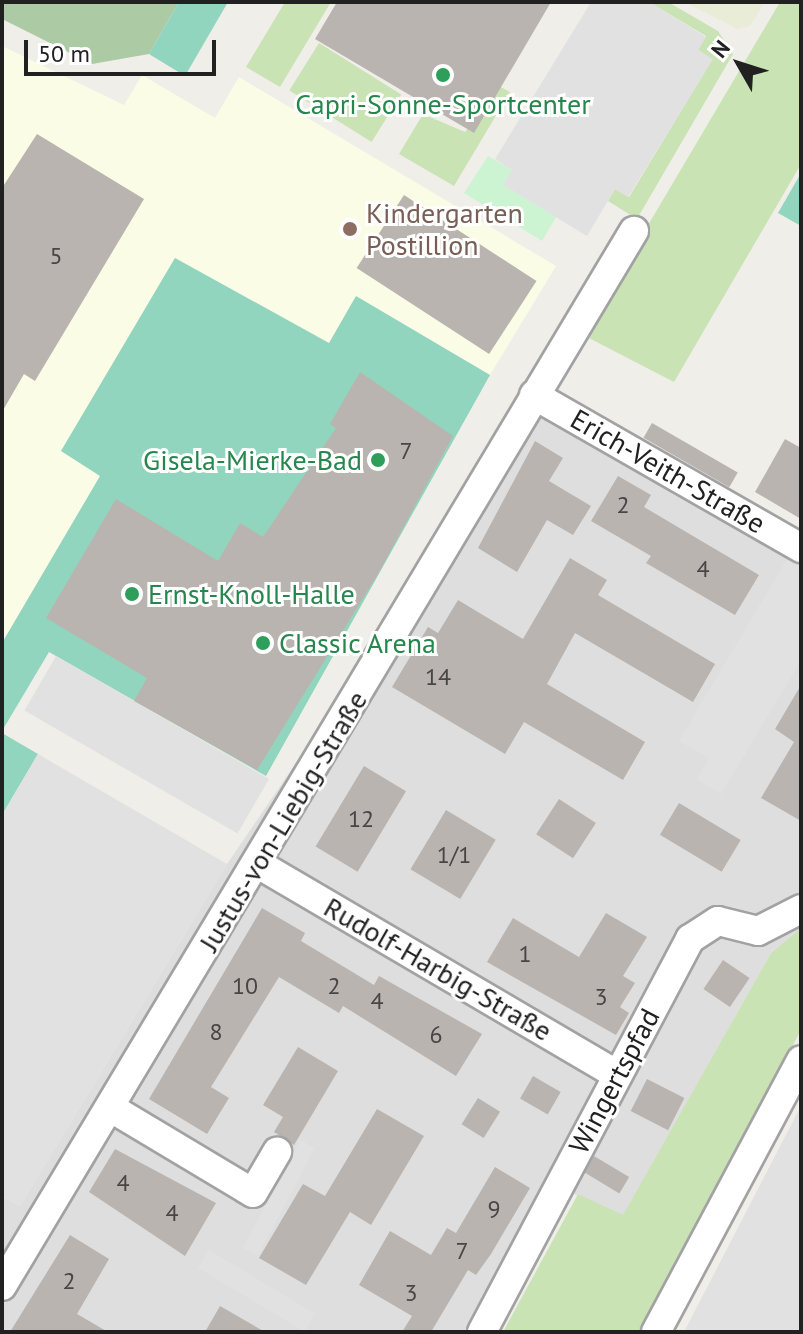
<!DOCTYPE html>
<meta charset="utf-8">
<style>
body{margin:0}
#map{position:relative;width:803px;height:1334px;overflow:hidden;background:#f0eee9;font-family:"PT Sans",sans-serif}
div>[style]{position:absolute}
.residential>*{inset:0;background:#dfdede}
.education>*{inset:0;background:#fafce6}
.farmland>*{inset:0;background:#e9ecd7}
.grass>*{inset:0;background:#c9e3b5;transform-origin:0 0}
.forest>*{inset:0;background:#accaa3}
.park>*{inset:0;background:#ccf3d2}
.pitch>*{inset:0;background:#91d5bf}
.parking>*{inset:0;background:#e1e1e1;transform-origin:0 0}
.building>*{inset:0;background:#b9b4af;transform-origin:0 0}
.roads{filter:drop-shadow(2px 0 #a2a2a2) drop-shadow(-2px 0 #a2a2a2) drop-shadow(0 2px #a2a2a2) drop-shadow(0 -2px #a2a2a2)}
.street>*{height:28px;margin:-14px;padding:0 14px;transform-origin:14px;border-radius:14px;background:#fff}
.dots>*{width:22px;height:22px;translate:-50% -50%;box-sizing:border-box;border:4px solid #fff;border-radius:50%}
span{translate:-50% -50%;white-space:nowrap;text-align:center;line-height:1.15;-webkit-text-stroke:6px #fff;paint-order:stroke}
.number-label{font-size:24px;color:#474644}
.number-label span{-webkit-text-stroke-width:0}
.leisure-label{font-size:28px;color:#27864d}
.right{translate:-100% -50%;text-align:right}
.left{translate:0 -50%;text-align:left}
.education-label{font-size:28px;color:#785e54}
.street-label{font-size:28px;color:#212121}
.frame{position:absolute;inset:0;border:4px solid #212121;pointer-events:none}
.north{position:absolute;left:699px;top:24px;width:80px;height:80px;-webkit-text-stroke:6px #fff;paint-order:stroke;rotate:309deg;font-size:22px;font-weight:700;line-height:32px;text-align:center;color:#212121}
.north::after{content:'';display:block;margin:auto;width:28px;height:36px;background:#212121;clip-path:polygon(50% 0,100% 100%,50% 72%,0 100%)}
.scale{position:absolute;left:24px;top:40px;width:192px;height:36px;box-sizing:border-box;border:4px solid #212121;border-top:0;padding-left:10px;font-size:24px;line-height:28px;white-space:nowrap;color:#212121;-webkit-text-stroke:6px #fff;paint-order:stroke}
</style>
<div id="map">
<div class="residential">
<i style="clip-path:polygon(552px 388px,801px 530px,801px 928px,771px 953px,623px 1216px,552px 1184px,473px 1332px,2px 1332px,2px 1196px,20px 1206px,227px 864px)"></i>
</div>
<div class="education">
<i style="clip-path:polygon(2px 46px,124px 105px,142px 75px,215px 118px,239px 77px,556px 266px,490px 375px,357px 297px,329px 344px,175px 258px,61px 451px,101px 476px,2px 643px)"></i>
</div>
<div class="farmland">
<i style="clip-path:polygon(684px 2px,765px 2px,750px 26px,738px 29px)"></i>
</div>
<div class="grass">
<i style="clip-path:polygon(285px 2px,331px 2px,280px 87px,246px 67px)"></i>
<i style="clip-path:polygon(649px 2px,668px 2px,718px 31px,733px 54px,637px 219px,608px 201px,615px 189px,629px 197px,712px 60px,698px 50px,706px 36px)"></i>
<i style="clip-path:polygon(780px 2px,801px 2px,801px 164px,674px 382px,583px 335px)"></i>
<i style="left:319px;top:43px;width:97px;height:56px;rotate:32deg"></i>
<i style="clip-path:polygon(499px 86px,510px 92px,454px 186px,399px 154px,423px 114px,465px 132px)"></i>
<i style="clip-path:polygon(801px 928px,801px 1030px,640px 1332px,503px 1332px,578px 1194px,623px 1215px,771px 953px)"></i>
</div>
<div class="forest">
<i style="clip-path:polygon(2px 2px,179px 2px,149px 54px,92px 64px,2px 19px)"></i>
</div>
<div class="park">
<i style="clip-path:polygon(488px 156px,512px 170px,503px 185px,556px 217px,542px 241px,464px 193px)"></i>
</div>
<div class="pitch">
<i style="clip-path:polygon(179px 2px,228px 2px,185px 76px,149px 54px)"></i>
<i style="clip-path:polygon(801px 173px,801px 226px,778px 213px)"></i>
<i style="clip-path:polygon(175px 258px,329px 343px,356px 296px,490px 375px,266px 776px,49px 652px,2px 731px,2px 643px,100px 476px,61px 451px)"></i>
<i style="clip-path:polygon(2px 733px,38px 754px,2px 815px)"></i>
</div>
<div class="parking">
<i style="clip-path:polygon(591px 2px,649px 2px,706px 37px,698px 50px,713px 59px,628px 197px,615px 189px,587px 236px,503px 185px,512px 170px,495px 159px)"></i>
<i style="clip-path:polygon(790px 554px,801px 561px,801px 661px,721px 794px,697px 779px,709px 758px,679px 741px)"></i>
<i style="left:56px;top:656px;width:246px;height:63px;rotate:30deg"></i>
<i style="clip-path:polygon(38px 754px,227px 864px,20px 1206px,2px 1196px,2px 815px)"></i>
<i style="clip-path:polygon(801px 1106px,801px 1332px,684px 1332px,761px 1183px)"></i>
<i style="left:300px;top:1140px;width:17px;height:122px;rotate:28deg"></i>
<i style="left:209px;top:1250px;width:124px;height:21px;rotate:31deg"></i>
</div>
<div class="building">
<i style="clip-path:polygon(337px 2px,551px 2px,474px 133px,315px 39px)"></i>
<i style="clip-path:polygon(37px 134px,144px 199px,35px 381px,24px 374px,2px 412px,2px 188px)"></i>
<i style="left:404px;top:195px;width:158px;height:87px;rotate:33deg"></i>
<i style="clip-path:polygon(360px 372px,453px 436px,378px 574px,257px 770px,134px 701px,147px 678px,46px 618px,116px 499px,218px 561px,240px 523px,263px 537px,336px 428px,330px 424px)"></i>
<i style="left:652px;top:423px;width:99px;height:17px;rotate:30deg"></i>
<i style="clip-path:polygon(785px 439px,801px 448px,801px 519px,755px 492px)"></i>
<i style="clip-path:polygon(535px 441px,563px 458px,549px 481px,591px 506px,573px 535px,547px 520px,517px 572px,478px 548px)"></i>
<i style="clip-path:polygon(618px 476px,651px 495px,644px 507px,759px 575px,735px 615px,646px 563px,651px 556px,591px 521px)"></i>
<i style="clip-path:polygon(570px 558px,607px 580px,598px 595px,715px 664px,693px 702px,575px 633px,547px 684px,645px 742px,623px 780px,524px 722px,505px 754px,392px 687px,428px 627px,438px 633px,458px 600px,523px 639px)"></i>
<i style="clip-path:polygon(801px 685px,801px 821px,761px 798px,794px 742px,775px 729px)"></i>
<i style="left:364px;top:766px;width:49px;height:94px;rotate:31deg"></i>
<i style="left:559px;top:799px;width:44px;height:42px;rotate:33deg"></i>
<i style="left:679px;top:803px;width:72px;height:37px;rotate:31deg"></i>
<i style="left:446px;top:810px;width:58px;height:69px;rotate:31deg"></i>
<i style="clip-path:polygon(262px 908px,305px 933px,301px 941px,374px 985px,379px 976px,482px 1034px,456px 1076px,343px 1006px,339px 1013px,279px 977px,211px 1087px,229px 1098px,207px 1134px,149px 1099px)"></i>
<i style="clip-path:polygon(606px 913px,647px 937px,623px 976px,635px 983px,620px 1007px,629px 1013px,616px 1035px,487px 962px,513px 918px,579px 957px)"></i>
<i style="left:723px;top:960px;width:32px;height:35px;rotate:34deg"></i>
<i style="clip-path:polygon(298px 1047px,338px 1071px,294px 1145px,274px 1132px,283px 1117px,263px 1105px)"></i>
<i style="left:533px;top:1076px;width:32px;height:26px;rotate:30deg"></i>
<i style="left:647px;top:1079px;width:42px;height:36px;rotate:27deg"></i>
<i style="left:478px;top:1098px;width:26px;height:31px;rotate:32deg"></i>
<i style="clip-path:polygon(377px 1109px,424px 1136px,371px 1225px,350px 1212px,306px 1285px,259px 1258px,303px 1184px,325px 1196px)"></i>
<i style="clip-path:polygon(115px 1149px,216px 1203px,185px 1256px,89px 1192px)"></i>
<i style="left:594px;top:1156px;width:41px;height:19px;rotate:31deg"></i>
<i style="clip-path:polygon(495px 1167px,530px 1188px,491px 1254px,476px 1275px,468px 1270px,431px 1332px,402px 1332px,412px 1316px,359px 1285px,390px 1231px,431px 1255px,447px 1228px,456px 1233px)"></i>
<i style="clip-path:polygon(70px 1235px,109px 1259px,77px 1314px,108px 1332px,10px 1332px)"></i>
<i style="clip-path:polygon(220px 1306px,265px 1332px,205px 1332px)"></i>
</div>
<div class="roads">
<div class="street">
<i style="left:534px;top:395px;width:308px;rotate:29.8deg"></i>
<i style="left:258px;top:864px;width:416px;rotate:30.4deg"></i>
<i style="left:111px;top:1108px;width:165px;rotate:30.9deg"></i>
<i style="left:253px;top:1193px;width:48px;rotate:-59.7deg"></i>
<i style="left:2px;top:1286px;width:1230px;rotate:-59.08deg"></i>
<i style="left:482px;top:1332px;width:445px;rotate:-62.1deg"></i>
<i style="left:690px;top:939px;width:33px;rotate:-33deg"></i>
<i style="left:718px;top:921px;width:41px;rotate:14deg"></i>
<i style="left:758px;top:931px;width:48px;rotate:-27.1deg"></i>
<i style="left:656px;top:1332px;width:308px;rotate:-61.9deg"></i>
</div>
</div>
<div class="dots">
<i style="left:443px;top:75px;background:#2e9e5b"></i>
<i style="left:350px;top:229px;background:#8d6e63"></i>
<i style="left:378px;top:460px;background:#2e9e5b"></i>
<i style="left:132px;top:594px;background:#2e9e5b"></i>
<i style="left:263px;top:643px;background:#2e9e5b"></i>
</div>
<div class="number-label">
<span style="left:56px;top:256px">5</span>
<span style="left:406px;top:451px">7</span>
<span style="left:623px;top:505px">2</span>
<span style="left:703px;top:569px">4</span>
<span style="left:438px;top:677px">14</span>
<span style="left:361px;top:819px">12</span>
<span style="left:454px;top:855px">1/1</span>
<span style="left:525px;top:954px">1</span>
<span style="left:245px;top:986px">10</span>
<span style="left:334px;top:986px">2</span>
<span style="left:601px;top:997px">3</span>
<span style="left:377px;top:1001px">4</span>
<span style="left:216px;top:1032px">8</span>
<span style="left:436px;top:1035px">6</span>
<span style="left:123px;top:1183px">4</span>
<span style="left:494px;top:1209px">9</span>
<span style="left:172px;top:1213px">4</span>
<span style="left:462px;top:1251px">7</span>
<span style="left:69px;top:1281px">2</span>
<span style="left:411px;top:1293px">3</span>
</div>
<div class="leisure-label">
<span style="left:443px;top:104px">Capri-Sonne-Sportcenter</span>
<span class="right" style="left:362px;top:460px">Gisela-Mierke-Bad</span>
<span class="left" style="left:148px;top:594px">Ernst-Knoll-Halle</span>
<span class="left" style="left:279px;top:643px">Classic Arena</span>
</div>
<div class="education-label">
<span class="left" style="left:366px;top:229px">Kindergarten<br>Postillion</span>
</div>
<div class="street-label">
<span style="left:668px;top:471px;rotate:30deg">Erich-Veith-Straße</span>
<span style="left:283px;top:821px;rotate:-59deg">Justus-von-Liebig-Straße</span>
<span style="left:438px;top:969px;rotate:30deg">Rudolf-Harbig-Straße</span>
<span style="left:614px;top:1081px;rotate:-62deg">Wingertspfad</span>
</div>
<div class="frame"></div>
<div class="north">N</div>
<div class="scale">50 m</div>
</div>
